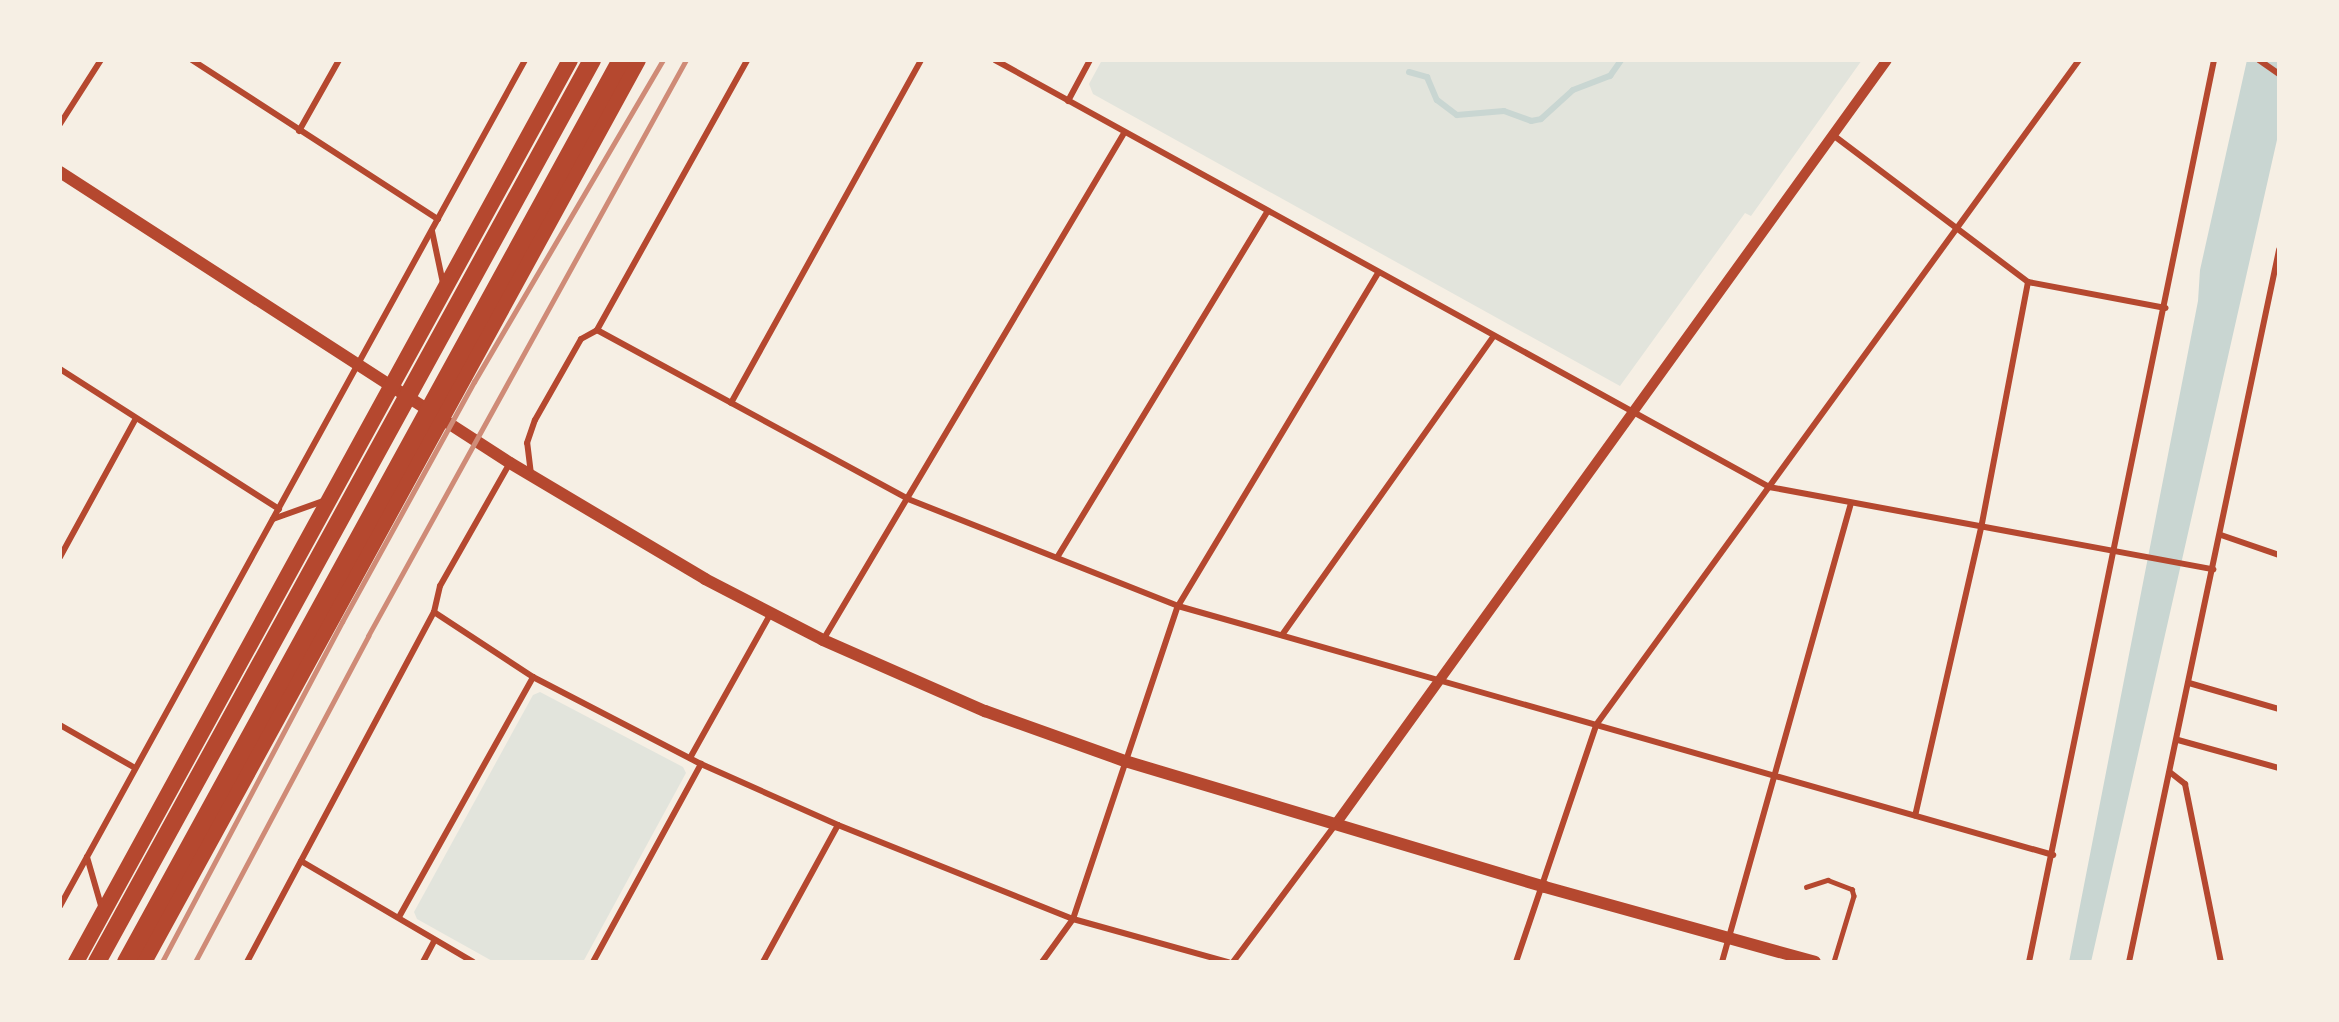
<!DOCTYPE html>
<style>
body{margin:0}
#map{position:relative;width:2339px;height:1022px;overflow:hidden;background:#f6efe4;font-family:"Nunito Sans",sans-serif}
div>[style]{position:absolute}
.green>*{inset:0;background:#e2e4dc}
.water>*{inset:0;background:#c9d6d2}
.stream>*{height:6px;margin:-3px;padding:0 3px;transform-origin:3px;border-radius:3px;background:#c9d6d2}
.service>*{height:4.5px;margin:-2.25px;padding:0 2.25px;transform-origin:2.25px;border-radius:2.25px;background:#b5482f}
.minor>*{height:6px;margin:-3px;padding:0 3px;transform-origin:3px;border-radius:3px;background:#b5482f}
.tertiary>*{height:10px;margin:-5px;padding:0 5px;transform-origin:5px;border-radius:5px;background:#b5482f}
.secondary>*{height:12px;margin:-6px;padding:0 6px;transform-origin:6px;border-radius:6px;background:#b5482f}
.trunk>*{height:16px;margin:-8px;padding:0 8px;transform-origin:8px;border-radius:8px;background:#b5482f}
.motorway>*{height:18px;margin:-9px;padding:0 9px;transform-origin:9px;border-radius:9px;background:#b5482f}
.rail>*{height:4.5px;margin:-2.25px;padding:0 2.25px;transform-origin:2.25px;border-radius:2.25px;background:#cf8b77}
span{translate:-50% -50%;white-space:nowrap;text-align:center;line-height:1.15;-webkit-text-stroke:4.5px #f6efe4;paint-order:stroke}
.frame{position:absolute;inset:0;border:62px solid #f6efe4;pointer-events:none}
</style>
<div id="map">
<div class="green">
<i style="clip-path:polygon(1102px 60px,1862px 60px,1751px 216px,1745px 213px,1620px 386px,1093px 94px,1089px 84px)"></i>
<i style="clip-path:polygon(540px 692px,683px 767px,686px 773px,583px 962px,494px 962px,417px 919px,414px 912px,533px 695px)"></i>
</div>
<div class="water">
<i style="clip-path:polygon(2247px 60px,2279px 60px,2279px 131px,2091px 962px,2069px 962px,2198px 301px,2200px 270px)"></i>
</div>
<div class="stream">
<i style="left:1409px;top:72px;width:19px;rotate:16deg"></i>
<i style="left:1427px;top:77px;width:25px;rotate:67deg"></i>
<i style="left:1437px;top:100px;width:25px;rotate:37deg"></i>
<i style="left:1457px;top:115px;width:47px;rotate:-4.9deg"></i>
<i style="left:1504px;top:111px;width:29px;rotate:20deg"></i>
<i style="left:1531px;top:121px;width:10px;rotate:-11deg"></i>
<i style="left:1541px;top:119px;width:43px;rotate:-42.2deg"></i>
<i style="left:1573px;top:90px;width:40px;rotate:-21deg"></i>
<i style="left:1610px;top:76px;width:19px;rotate:-55deg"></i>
</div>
<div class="service">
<i style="left:1806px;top:887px;width:23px;rotate:-18deg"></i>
<i style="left:1828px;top:880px;width:26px;rotate:21deg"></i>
<i style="left:1852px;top:889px;width:7px;rotate:74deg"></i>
<i style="left:1854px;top:896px;width:69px;rotate:106.9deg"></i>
</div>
<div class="minor">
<i style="left:192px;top:60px;width:293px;rotate:32.9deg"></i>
<i style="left:995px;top:60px;width:884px;rotate:28.88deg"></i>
<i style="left:1769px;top:487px;width:452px;rotate:10.5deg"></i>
<i style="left:2259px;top:60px;width:24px;rotate:35deg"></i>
<i style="left:1068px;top:101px;width:47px;rotate:-61.8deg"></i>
<i style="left:60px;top:124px;width:76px;rotate:-57.4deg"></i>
<i style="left:299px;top:131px;width:81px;rotate:-60.6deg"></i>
<i style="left:1833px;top:135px;width:244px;rotate:37deg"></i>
<i style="left:2028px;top:282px;width:250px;rotate:100.8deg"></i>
<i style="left:1981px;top:528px;width:295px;rotate:102.9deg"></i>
<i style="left:432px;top:231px;width:53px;rotate:78.1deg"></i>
<i style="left:2028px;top:282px;width:140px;rotate:10.7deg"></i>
<i style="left:597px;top:330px;width:354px;rotate:28.5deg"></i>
<i style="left:908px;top:499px;width:290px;rotate:21.6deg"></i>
<i style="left:1178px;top:606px;width:910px;rotate:15.88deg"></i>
<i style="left:60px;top:369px;width:260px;rotate:32.6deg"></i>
<i style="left:731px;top:403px;width:392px;rotate:-61deg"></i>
<i style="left:531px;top:474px;width:31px;rotate:-97deg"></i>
<i style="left:527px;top:443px;width:24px;rotate:-71deg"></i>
<i style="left:535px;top:420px;width:93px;rotate:-60.4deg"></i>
<i style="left:581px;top:339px;width:18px;rotate:-29deg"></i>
<i style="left:597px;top:330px;width:309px;rotate:-60.9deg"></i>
<i style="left:273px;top:519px;width:56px;rotate:-19.7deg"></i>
<i style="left:2221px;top:535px;width:61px;rotate:19deg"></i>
<i style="left:1058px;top:556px;width:403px;rotate:-58.7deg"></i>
<i style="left:60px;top:557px;width:156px;rotate:-61.3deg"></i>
<i style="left:434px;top:612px;width:118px;rotate:33.3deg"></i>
<i style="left:533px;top:677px;width:189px;rotate:27.4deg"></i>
<i style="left:701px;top:764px;width:150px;rotate:24deg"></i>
<i style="left:838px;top:825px;width:253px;rotate:21.8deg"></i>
<i style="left:1073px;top:919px;width:161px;rotate:15.5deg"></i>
<i style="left:1282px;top:635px;width:365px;rotate:-54.7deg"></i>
<i style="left:823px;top:640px;width:590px;rotate:-59.3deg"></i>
<i style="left:2189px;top:683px;width:94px;rotate:16.1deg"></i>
<i style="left:60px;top:725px;width:86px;rotate:29.8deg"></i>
<i style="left:2178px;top:740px;width:105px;rotate:15.5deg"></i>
<i style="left:690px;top:758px;width:166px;rotate:-60.8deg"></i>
<i style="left:2171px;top:773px;width:18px;rotate:38deg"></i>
<i style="left:2185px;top:784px;width:182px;rotate:78.6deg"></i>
<i style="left:87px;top:857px;width:54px;rotate:73.9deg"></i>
<i style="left:301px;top:861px;width:199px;rotate:30.4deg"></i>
<i style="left:60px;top:906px;width:965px;rotate:-61.2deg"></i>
<i style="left:399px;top:917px;width:275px;rotate:-60.8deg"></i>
<i style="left:247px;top:962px;width:397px;rotate:-61.9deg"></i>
<i style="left:434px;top:612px;width:27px;rotate:-77deg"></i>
<i style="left:440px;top:586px;width:142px;rotate:-60.4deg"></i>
<i style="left:423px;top:962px;width:24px;rotate:-62deg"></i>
<i style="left:593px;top:962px;width:226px;rotate:-61.4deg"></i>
<i style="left:763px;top:962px;width:156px;rotate:-61.3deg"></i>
<i style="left:1042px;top:962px;width:53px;rotate:-54.2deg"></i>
<i style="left:1073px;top:919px;width:330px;rotate:-71.5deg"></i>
<i style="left:1178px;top:606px;width:388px;rotate:-59deg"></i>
<i style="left:1233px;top:962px;width:171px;rotate:-53.3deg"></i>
<i style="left:1516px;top:962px;width:250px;rotate:-71.3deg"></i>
<i style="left:1596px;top:725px;width:822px;rotate:-54.01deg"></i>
<i style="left:1722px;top:962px;width:476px;rotate:-74.3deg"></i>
<i style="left:2029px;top:962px;width:921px;rotate:-78.41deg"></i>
<i style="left:2129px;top:962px;width:728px;rotate:-78.1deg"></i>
</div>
<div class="tertiary">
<i style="left:1335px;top:825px;width:943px;rotate:-54.19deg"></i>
</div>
<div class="secondary">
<i style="left:60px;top:172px;width:536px;rotate:32.89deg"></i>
<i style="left:510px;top:463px;width:227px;rotate:30.7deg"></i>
<i style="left:705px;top:579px;width:133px;rotate:27.3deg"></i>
<i style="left:823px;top:640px;width:177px;rotate:23.7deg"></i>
<i style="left:985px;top:711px;width:149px;rotate:19.7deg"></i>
<i style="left:1125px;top:761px;width:438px;rotate:16.7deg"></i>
<i style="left:1545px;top:887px;width:280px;rotate:15.5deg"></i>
</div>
<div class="trunk">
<i style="left:76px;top:962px;width:1028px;rotate:-61.29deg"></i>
<i style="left:144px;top:962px;width:1028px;rotate:-61.29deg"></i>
</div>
<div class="motorway">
<i style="left:97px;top:962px;width:1029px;rotate:-61.24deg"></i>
<i style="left:126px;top:962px;width:1029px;rotate:-61.24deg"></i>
</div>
<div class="rail">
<i style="left:162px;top:962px;width:385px;rotate:-62.1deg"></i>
<i style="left:342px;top:622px;width:274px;rotate:-61.2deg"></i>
<i style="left:474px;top:382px;width:373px;rotate:-59.6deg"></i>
<i style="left:195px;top:962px;width:369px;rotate:-62deg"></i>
<i style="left:368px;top:636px;width:658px;rotate:-61.1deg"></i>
</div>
<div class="frame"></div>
</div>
